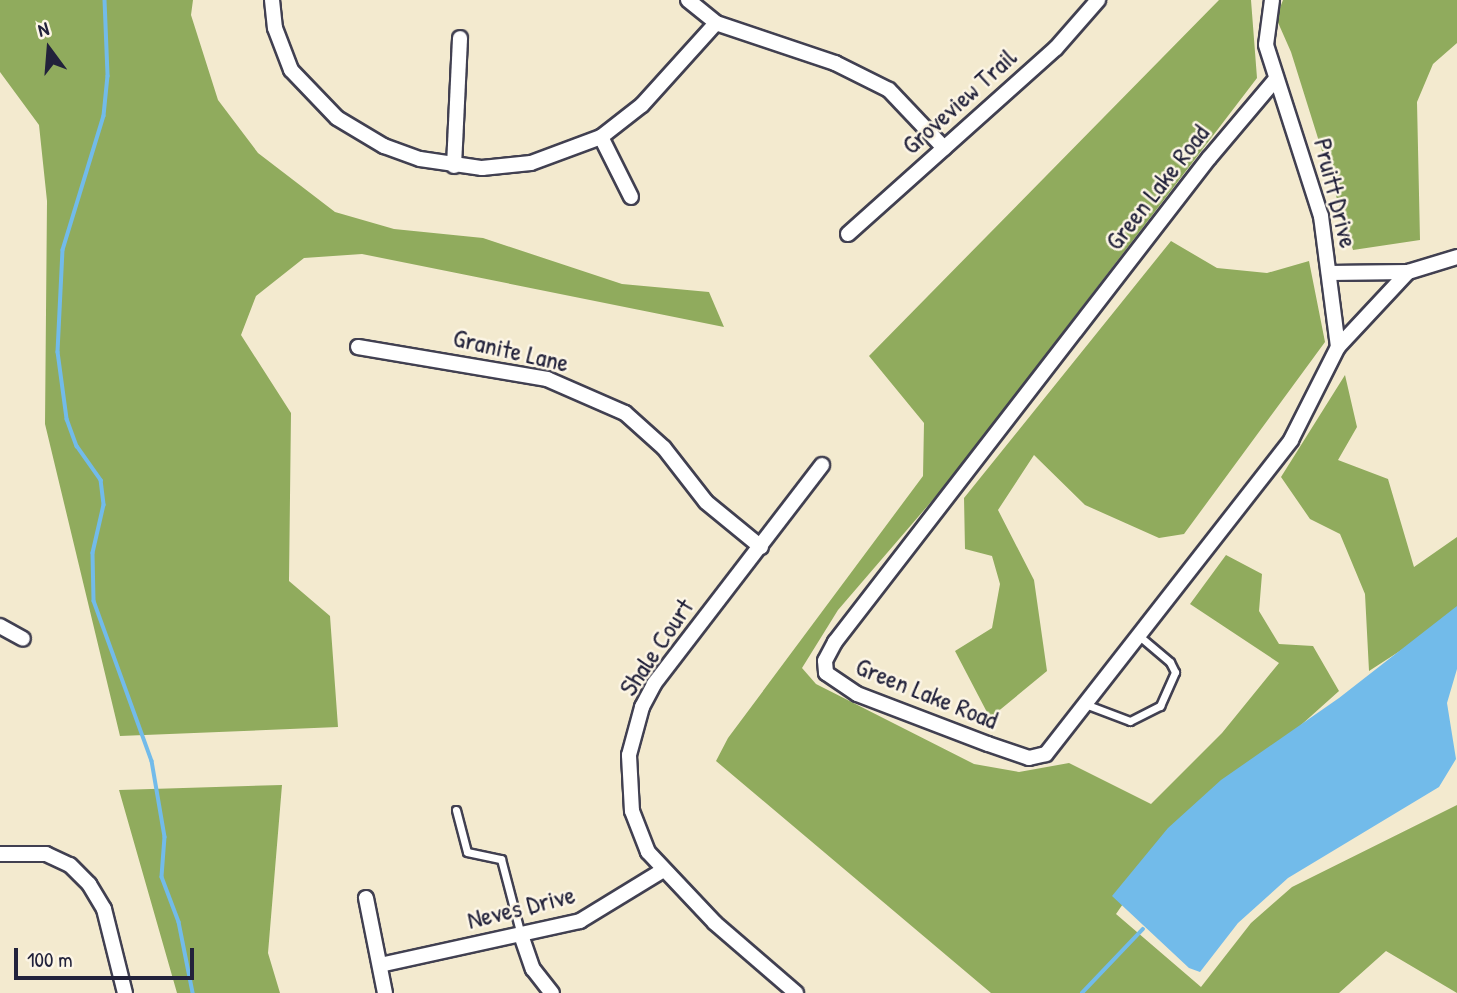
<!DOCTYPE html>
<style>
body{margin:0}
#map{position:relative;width:1457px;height:993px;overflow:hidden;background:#f3eacf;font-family:"Patrick Hand",sans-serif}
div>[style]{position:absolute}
.forest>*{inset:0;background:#90ab5d}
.water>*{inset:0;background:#72bbea}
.stream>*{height:3.5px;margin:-1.75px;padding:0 1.75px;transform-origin:1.75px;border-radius:1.75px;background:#72bbea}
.roads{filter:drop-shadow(2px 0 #414051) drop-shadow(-2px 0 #414051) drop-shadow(0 2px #414051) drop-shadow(0 -2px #414051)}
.lane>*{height:7px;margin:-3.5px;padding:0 3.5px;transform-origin:3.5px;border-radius:3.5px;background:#fff}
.street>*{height:14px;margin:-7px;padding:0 7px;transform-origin:7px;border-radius:7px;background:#fff}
span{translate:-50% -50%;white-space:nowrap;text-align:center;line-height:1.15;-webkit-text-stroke:5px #fcf5e5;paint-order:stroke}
.street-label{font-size:26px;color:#22223b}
.north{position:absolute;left:14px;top:14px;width:70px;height:70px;-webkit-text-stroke:5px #fcf5e5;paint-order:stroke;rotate:344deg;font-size:19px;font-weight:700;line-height:28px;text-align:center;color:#22223b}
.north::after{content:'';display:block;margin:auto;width:24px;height:32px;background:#22223b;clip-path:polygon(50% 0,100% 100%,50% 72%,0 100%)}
.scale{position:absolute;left:14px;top:948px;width:180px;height:32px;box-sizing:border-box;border:4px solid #22223b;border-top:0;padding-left:9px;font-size:21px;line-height:24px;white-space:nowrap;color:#22223b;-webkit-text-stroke:5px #fcf5e5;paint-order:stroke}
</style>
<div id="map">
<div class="forest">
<i style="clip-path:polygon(0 0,193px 0,191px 15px,218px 100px,258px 153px,335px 212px,394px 229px,483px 238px,622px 284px,709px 292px,724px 327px,362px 254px,304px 258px,256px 296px,241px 335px,291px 413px,289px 581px,330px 616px,338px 727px,120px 736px,45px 424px,47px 201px,39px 125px,0 72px)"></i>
<i style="clip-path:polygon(1219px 0,1251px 0,1257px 78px,949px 481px,838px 610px,802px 668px,816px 684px,974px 764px,1019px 772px,1069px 763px,1151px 804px,1222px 733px,1279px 663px,1190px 604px,1226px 555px,1262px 574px,1259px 611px,1279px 644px,1313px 646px,1339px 691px,1159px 852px,1116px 914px,1201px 987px,1251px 923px,1292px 887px,1457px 805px,1457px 993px,1386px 951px,1339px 993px,991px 993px,716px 761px,728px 738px,923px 476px,924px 423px,869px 356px)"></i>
<i style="clip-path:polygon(1283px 0,1457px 0,1457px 43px,1433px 64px,1417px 102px,1420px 240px,1353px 250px,1291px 52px,1276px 18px)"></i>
<i style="clip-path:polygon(1171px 241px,1217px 268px,1267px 273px,1309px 261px,1325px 342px,1184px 534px,1159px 538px,1085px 505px,1034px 455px,998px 510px,1034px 580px,1047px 671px,990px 718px,955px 651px,992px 628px,1000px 584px,992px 556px,965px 549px,964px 498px)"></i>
<i style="clip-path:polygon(1345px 375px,1357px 427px,1338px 460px,1388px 479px,1414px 567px,1457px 537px,1457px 614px,1369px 671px,1365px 594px,1340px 534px,1310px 519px,1281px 477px)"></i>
<i style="clip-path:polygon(282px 785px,268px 953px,280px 993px,177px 993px,119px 790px)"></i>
</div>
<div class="water">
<i style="clip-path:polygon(1457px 606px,1457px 669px,1447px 703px,1456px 759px,1439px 787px,1288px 878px,1238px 923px,1200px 972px,1189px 968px,1112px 896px,1168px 828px,1221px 780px,1339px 698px)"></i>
</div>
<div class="stream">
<i style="left:105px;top:0;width:76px;rotate:87.7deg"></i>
<i style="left:108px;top:76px;width:40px;rotate:95.7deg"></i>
<i style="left:104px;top:116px;width:140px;rotate:107deg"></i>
<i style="left:63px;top:250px;width:102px;rotate:92.8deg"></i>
<i style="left:58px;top:352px;width:68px;rotate:82.3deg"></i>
<i style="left:67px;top:419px;width:29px;rotate:70deg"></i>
<i style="left:77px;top:446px;width:42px;rotate:54.8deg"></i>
<i style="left:101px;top:480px;width:25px;rotate:83deg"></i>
<i style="left:104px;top:505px;width:49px;rotate:102.9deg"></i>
<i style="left:93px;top:553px;width:48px;rotate:88.8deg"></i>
<i style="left:94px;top:601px;width:170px;rotate:70.1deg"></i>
<i style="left:152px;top:761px;width:77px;rotate:80.3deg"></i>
<i style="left:165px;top:837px;width:40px;rotate:94.3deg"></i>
<i style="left:162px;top:877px;width:48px;rotate:69.3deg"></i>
<i style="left:179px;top:922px;width:72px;rotate:78.8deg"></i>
<i style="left:1082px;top:993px;width:88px;rotate:-46.4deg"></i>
</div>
<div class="roads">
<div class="lane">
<i style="left:1085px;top:704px;width:48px;rotate:20.7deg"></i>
<i style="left:1130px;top:721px;width:34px;rotate:-27deg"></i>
<i style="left:1160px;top:706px;width:37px;rotate:-66deg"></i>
<i style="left:1175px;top:672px;width:11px;rotate:-117deg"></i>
<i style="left:1170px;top:662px;width:42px;rotate:-139.8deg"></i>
<i style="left:456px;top:810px;width:43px;rotate:75.3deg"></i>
<i style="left:467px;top:852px;width:35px;rotate:12deg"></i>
<i style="left:501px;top:859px;width:79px;rotate:75.3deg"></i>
</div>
<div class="street">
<i style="left:272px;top:0;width:28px;rotate:84deg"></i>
<i style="left:275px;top:28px;width:45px;rotate:69.1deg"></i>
<i style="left:291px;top:70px;width:66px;rotate:46.2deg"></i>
<i style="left:337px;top:118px;width:55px;rotate:30.8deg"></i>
<i style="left:384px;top:146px;width:38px;rotate:20deg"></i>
<i style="left:420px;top:159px;width:63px;rotate:8.3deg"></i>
<i style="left:482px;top:168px;width:49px;rotate:-5.8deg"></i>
<i style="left:531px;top:163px;width:75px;rotate:-20.4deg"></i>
<i style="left:601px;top:137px;width:52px;rotate:-38deg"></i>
<i style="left:642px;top:105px;width:110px;rotate:-47.9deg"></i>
<i style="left:688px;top:0;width:36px;rotate:39deg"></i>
<i style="left:716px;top:23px;width:126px;rotate:18.6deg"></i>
<i style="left:835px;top:63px;width:60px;rotate:26.6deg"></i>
<i style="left:889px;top:90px;width:80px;rotate:46.5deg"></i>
<i style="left:1272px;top:0;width:45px;rotate:97.6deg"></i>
<i style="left:1266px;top:45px;width:180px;rotate:72.2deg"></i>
<i style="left:1321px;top:216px;width:132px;rotate:82.6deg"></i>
<i style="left:1275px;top:80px;width:102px;rotate:130.2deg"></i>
<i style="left:1209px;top:158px;width:612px;rotate:127.69deg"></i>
<i style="left:835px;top:642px;width:21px;rotate:118deg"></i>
<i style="left:825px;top:661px;width:12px;rotate:85deg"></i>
<i style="left:826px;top:673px;width:37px;rotate:34deg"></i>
<i style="left:857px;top:694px;width:140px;rotate:20.9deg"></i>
<i style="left:988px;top:744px;width:43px;rotate:18.9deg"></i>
<i style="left:1029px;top:758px;width:17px;rotate:-13deg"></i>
<i style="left:1046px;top:754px;width:398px;rotate:-52deg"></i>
<i style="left:1291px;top:440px;width:104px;rotate:-63.2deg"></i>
<i style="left:1338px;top:347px;width:103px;rotate:-47deg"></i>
<i style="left:601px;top:137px;width:67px;rotate:63.4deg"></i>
<i style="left:454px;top:166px;width:128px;rotate:-87.3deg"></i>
<i style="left:848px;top:234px;width:279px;rotate:-41.8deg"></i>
<i style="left:1056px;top:48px;width:64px;rotate:-48.8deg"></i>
<i style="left:1329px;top:273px;width:79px;rotate:-0.7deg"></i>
<i style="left:1408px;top:272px;width:51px;rotate:-17deg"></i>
<i style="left:358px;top:347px;width:192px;rotate:9.6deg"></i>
<i style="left:547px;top:379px;width:85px;rotate:23.6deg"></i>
<i style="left:625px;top:413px;width:52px;rotate:41.9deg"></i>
<i style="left:664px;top:448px;width:68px;rotate:52.1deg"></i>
<i style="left:706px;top:502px;width:71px;rotate:39.3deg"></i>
<i style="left:0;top:626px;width:26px;rotate:29deg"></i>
<i style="left:0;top:854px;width:46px"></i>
<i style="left:46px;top:854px;width:26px;rotate:25deg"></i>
<i style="left:70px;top:865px;width:27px;rotate:45deg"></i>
<i style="left:89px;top:884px;width:29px;rotate:59deg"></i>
<i style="left:104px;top:909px;width:87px;rotate:76deg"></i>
<i style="left:366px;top:898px;width:97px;rotate:78.7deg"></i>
<i style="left:521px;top:935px;width:36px;rotate:71deg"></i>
<i style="left:533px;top:969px;width:31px;rotate:52deg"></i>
<i style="left:380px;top:965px;width:205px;rotate:-12.4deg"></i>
<i style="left:580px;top:921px;width:96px;rotate:-31.4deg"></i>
<i style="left:796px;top:993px;width:107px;rotate:-139.2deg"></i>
<i style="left:715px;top:923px;width:98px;rotate:-133.3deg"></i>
<i style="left:648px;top:852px;width:44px;rotate:-111.3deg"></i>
<i style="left:632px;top:811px;width:56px;rotate:-93.1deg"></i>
<i style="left:629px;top:755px;width:50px;rotate:-74.8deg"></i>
<i style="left:642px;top:707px;width:26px;rotate:-62deg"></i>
<i style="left:654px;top:684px;width:276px;rotate:-52.5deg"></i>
</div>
</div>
<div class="street-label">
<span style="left:959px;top:101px;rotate:-42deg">Groveview Trail</span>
<span style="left:1157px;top:187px;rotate:-52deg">Green Lake Road</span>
<span style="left:1336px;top:193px;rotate:76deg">Pruitt Drive</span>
<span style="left:511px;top:350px;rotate:13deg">Granite Lane</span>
<span style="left:656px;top:647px;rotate:-56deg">Shale Court</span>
<span style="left:927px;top:693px;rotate:22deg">Green Lake Road</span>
<span style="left:521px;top:907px;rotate:-14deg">Neves Drive</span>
</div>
<div class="north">N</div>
<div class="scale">100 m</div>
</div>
